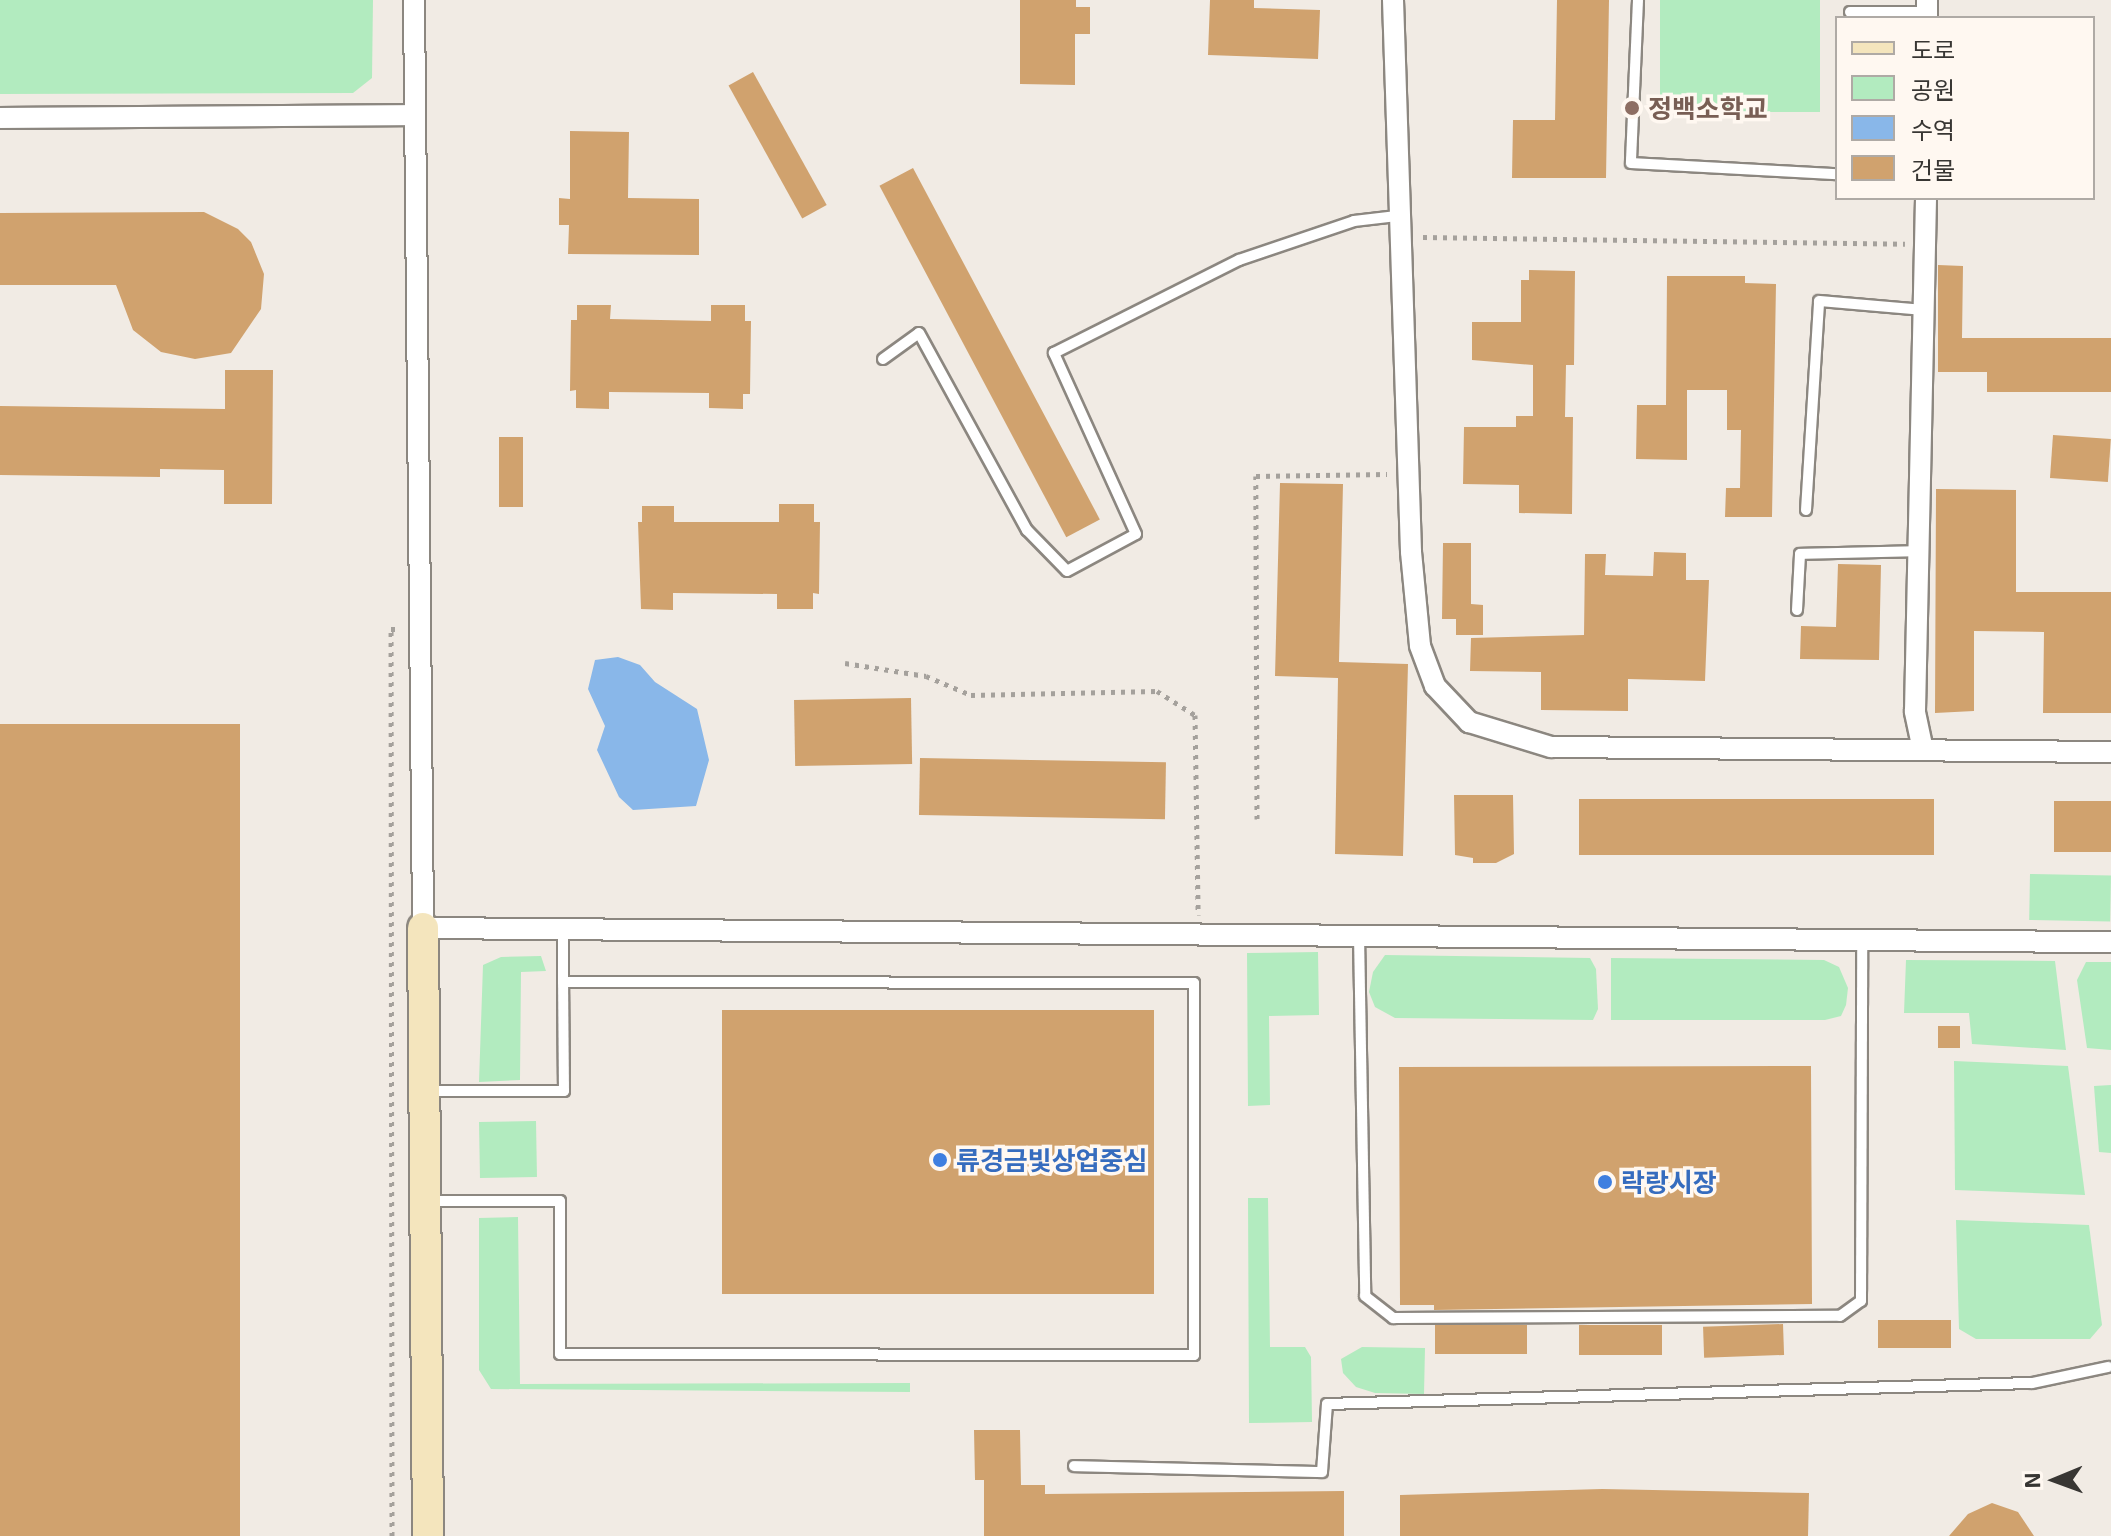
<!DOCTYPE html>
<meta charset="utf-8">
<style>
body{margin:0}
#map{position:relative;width:2111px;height:1536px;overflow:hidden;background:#f1ebe4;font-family:"Exo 2","Noto Sans KR",sans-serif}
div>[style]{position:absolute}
.green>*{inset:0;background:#b2ebbf;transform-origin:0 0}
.water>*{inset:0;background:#89b7e9}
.building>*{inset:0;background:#d0a26e;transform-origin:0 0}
.path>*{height:5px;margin-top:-2.5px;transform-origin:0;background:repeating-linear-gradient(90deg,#a5a19c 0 4px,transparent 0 10px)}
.roads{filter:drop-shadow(2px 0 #8c8780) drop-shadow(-2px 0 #8c8780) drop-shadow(0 2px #8c8780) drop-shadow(0 -2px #8c8780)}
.lane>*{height:10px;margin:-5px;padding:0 5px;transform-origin:5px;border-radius:5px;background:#fff}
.street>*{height:20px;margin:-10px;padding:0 10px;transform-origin:10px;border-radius:10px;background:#fff}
.secondary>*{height:30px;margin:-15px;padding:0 15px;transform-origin:15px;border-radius:15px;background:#f4e5bd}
.dots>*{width:22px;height:22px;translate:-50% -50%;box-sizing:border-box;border:4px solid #fff8f1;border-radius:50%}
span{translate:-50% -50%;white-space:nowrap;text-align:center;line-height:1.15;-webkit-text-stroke:7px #fff8f1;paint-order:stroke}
.education-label{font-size:26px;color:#785e54;font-weight:700}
.left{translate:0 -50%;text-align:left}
.shop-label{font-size:26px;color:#366cbe;font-weight:700}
.legend{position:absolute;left:1835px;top:16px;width:260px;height:184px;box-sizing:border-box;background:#fff8f1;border:2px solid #afaaa5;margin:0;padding:10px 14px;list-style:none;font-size:24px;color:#383633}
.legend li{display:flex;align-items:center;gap:16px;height:40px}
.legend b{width:40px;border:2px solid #afaaa5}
.north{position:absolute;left:2015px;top:1440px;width:80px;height:80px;-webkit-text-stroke:6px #fff8f1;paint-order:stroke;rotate:269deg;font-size:22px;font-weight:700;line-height:32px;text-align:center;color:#383633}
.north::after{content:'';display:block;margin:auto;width:28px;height:36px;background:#383633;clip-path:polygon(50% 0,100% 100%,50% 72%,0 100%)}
</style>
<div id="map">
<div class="green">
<i style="clip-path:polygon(0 0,373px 0,372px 78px,353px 93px,0 94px)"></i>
<i style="left:1660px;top:0;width:160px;height:112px"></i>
<i style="left:2030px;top:874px;width:81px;height:46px;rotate:1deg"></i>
<i style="clip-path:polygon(1318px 952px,1319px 1015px,1269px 1016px,1270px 1105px,1248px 1106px,1247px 953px)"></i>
<i style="clip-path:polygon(1385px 955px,1590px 958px,1596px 969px,1598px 1009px,1593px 1020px,1395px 1018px,1375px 1007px,1369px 992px,1373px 972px)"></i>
<i style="clip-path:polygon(541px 956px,546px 971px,521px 972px,520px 1080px,479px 1082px,483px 965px,501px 957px)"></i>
<i style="clip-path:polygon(1611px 958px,1824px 960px,1839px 967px,1848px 988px,1846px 1005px,1841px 1016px,1825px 1020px,1611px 1020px)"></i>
<i style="clip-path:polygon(1906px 960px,2055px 961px,2066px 1050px,1972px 1044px,1969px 1013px,1904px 1013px)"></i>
<i style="clip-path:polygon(2086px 962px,2111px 962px,2111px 1050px,2087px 1048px,2077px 980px)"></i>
<i style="clip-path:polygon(1954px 1061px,2068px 1066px,2085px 1195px,1955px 1190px)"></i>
<i style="clip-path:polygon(2111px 1085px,2111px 1153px,2099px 1152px,2094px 1086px)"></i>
<i style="left:536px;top:1121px;width:56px;height:57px;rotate:89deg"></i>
<i style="clip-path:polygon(1248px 1198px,1268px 1198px,1270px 1347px,1305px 1347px,1311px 1357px,1312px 1422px,1249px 1423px)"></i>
<i style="clip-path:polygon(518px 1217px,520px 1384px,910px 1383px,910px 1392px,491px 1389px,479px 1370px,479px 1218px)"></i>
<i style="clip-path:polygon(1956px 1220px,2089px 1225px,2102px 1325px,2090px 1339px,1976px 1339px,1959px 1329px)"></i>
<i style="clip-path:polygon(1362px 1347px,1425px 1348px,1424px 1394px,1375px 1393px,1356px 1387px,1343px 1373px,1341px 1359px)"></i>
</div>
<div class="water">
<i style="clip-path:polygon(618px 657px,640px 665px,655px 682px,697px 709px,709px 760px,696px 806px,633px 810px,619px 797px,597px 750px,605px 726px,588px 689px,595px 660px)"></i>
</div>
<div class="building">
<i style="clip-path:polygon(1020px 0,1076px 0,1076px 7px,1090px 7px,1090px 34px,1075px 34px,1075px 85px,1020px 84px)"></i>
<i style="clip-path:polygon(1210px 0,1254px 0,1254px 8px,1320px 10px,1318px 59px,1208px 55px)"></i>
<i style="clip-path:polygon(1557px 0,1609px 0,1606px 178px,1512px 178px,1513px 120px,1555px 120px)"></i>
<i style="left:753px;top:72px;width:152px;height:28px;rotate:61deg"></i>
<i style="clip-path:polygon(570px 131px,629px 132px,628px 198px,699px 199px,699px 255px,568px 254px,569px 225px,559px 225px,559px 198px,570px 199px)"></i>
<i style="left:913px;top:168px;width:398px;height:38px;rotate:62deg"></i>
<i style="clip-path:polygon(204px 212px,238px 229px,251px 242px,264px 274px,261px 309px,231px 353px,195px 359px,161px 352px,133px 330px,116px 285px,0 285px,0 213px)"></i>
<i style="clip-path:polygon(1938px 265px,1963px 266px,1962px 338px,2111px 338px,2111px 392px,1987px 392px,1987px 372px,1938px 372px)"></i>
<i style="clip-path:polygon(1529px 270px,1575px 271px,1574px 365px,1566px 365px,1565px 417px,1573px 417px,1572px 514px,1519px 513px,1519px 485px,1463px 484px,1464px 427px,1516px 427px,1516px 416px,1533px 416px,1533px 365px,1472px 360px,1472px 322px,1521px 322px,1521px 280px,1529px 280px)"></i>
<i style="clip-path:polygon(1667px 276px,1745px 276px,1745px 283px,1776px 284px,1772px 517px,1725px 517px,1726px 488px,1740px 488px,1741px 430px,1727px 430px,1727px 390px,1687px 390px,1687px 460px,1636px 459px,1637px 405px,1666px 405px)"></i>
<i style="clip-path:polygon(577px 305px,611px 305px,610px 319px,711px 321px,711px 305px,745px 305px,745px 321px,751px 321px,750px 394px,743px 394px,743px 409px,709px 408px,709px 393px,609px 392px,609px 409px,576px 408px,576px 390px,570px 391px,571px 320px,577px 320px)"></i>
<i style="clip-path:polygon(225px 370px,273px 370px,272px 504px,224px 504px,224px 470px,160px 469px,160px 477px,0 475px,0 406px,225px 409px)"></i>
<i style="left:2053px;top:435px;width:58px;height:43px;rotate:4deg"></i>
<i style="left:499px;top:437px;width:24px;height:70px"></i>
<i style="clip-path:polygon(1280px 483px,1343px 484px,1339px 662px,1408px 664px,1403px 856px,1335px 854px,1338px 678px,1275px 676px)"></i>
<i style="clip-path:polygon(1936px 489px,2016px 490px,2016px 592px,2111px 592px,2111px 713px,2043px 713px,2044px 632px,1974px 631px,1974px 711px,1935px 713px)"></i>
<i style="clip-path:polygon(779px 504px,814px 504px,814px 522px,820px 522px,819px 594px,813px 593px,813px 609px,777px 609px,777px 594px,673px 593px,673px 610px,641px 609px,638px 522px,642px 522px,642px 506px,674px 506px,674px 522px,779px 522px)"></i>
<i style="clip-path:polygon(1443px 543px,1471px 543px,1471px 604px,1483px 605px,1483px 635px,1456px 635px,1456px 619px,1442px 619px)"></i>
<i style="clip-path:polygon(1654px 552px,1686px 553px,1686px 580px,1709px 580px,1705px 681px,1628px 679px,1628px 711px,1541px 710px,1541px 672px,1470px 671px,1471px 638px,1584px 635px,1585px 554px,1606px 554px,1605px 575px,1653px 576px)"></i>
<i style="clip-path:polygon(1838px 564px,1881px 565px,1879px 660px,1800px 659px,1801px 626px,1836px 627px)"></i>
<i style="left:911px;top:698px;width:66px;height:117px;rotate:89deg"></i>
<i style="left:0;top:724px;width:240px;height:812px"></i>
<i style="left:920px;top:758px;width:246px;height:57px;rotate:1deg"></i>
<i style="clip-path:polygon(1454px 795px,1513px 795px,1514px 854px,1496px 863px,1473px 863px,1473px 858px,1455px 855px)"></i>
<i style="left:1579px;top:799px;width:355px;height:56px"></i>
<i style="left:2054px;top:801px;width:57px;height:51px"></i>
<i style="left:1154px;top:1010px;width:284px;height:432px;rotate:90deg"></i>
<i style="left:1960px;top:1026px;width:22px;height:22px;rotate:90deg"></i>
<i style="clip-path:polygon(1811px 1066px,1812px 1304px,1434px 1310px,1434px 1305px,1400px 1305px,1399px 1067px)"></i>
<i style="left:1878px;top:1320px;width:73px;height:28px"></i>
<i style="left:1783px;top:1324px;width:31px;height:80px;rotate:88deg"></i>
<i style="left:1527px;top:1325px;width:29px;height:92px;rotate:90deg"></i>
<i style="left:1579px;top:1325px;width:83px;height:30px"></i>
<i style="clip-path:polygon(974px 1430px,1020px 1430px,1021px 1485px,1045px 1485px,1045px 1494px,1344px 1491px,1344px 1536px,984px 1536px,984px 1480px,975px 1480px)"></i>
<i style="clip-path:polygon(1602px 1489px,1809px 1493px,1808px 1536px,1400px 1536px,1400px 1495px)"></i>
<i style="clip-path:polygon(1992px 1503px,2018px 1512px,2034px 1536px,1949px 1536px,1968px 1514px)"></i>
</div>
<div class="path">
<i style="left:1423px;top:237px;width:482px;rotate:0.8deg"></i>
<i style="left:845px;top:663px;width:82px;rotate:9.1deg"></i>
<i style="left:926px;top:676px;width:49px;rotate:22.9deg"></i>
<i style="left:971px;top:695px;width:186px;rotate:-1.2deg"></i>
<i style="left:1157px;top:691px;width:45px;rotate:32.3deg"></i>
<i style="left:1195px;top:715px;width:200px;rotate:89.1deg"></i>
<i style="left:1257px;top:819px;width:343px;rotate:-90.2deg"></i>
<i style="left:1256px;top:476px;width:131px;rotate:-0.9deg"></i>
<i style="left:392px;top:1536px;width:907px;rotate:-90.06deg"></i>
<i style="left:391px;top:629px;width:8px"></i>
</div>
<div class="roads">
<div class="lane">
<i style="left:1638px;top:0;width:163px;rotate:92.5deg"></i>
<i style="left:1631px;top:163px;width:206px;rotate:3.1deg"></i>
<i style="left:1850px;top:12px;width:77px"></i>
<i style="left:883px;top:359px;width:44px;rotate:-35.8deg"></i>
<i style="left:919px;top:333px;width:225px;rotate:61.3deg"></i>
<i style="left:1027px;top:530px;width:57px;rotate:45.7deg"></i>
<i style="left:1067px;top:571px;width:78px;rotate:-28.2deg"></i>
<i style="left:1136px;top:534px;width:199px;rotate:-114.4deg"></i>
<i style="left:1054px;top:353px;width:207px;rotate:-26.7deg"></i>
<i style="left:1239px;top:260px;width:121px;rotate:-18.7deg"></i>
<i style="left:1354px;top:221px;width:43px;rotate:-6.6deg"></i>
<i style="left:1806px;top:510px;width:209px;rotate:-86.4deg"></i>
<i style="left:1819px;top:301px;width:106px;rotate:4.9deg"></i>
<i style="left:1797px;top:610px;width:56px;rotate:-86.9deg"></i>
<i style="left:1800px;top:554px;width:119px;rotate:-1.4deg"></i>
<i style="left:563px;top:929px;width:53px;rotate:90deg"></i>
<i style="left:1359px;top:935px;width:361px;rotate:89deg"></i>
<i style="left:1365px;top:1296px;width:36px;rotate:38deg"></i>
<i style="left:1393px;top:1318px;width:447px;rotate:-0.3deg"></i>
<i style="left:1840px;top:1316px;width:26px;rotate:-36deg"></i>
<i style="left:1861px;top:1301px;width:361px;rotate:-89.8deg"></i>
<i style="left:427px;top:1091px;width:137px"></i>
<i style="left:564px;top:1091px;width:109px;rotate:-90.5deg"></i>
<i style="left:563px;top:982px;width:631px;rotate:0.09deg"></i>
<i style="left:1194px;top:983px;width:372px;rotate:90deg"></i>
<i style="left:1194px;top:1355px;width:634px;rotate:-179.91deg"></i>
<i style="left:560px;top:1354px;width:153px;rotate:-90deg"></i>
<i style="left:560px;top:1201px;width:133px;rotate:180deg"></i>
<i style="left:1074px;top:1466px;width:248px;rotate:1.4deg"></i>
<i style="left:1322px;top:1472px;width:68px;rotate:-85.8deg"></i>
<i style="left:1327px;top:1404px;width:705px;rotate:-1.71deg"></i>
<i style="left:2032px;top:1383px;width:78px;rotate:-11.9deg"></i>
</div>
<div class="street">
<i style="left:414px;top:0;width:928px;rotate:89.44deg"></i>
<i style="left:423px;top:928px;width:1688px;rotate:0.48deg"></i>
<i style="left:1393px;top:0;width:552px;rotate:88.13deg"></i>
<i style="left:1411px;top:552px;width:94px;rotate:84.5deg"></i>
<i style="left:1420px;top:646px;width:43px;rotate:69.4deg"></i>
<i style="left:1435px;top:686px;width:50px;rotate:46.6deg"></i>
<i style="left:1469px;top:722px;width:86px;rotate:17deg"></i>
<i style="left:1551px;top:747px;width:560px;rotate:0.51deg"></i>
<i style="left:1927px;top:18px;width:18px;rotate:-90deg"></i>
<i style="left:0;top:118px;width:415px;rotate:-0.4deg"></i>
<i style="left:1923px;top:750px;width:40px;rotate:-102deg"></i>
<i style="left:1915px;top:711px;width:513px;rotate:-88.77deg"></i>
</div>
<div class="secondary">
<i style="left:423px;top:928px;width:608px;rotate:89.53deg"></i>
</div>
</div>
<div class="dots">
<i style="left:1632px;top:108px;background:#8d6e63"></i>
<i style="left:940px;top:1160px;background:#3f7fe0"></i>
<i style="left:1605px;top:1182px;background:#3f7fe0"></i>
</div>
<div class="education-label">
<span class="left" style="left:1648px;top:108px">정백소학교</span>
</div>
<div class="shop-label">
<span class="left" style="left:956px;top:1160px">류경금빛상업중심</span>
<span class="left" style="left:1621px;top:1182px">락랑시장</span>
</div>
<ul class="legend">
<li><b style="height:10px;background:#f4e5bd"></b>도로</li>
<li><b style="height:22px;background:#b2ebbf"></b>공원</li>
<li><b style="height:22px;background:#89b7e9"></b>수역</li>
<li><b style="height:22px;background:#d0a26e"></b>건물</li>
</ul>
<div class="north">N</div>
</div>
